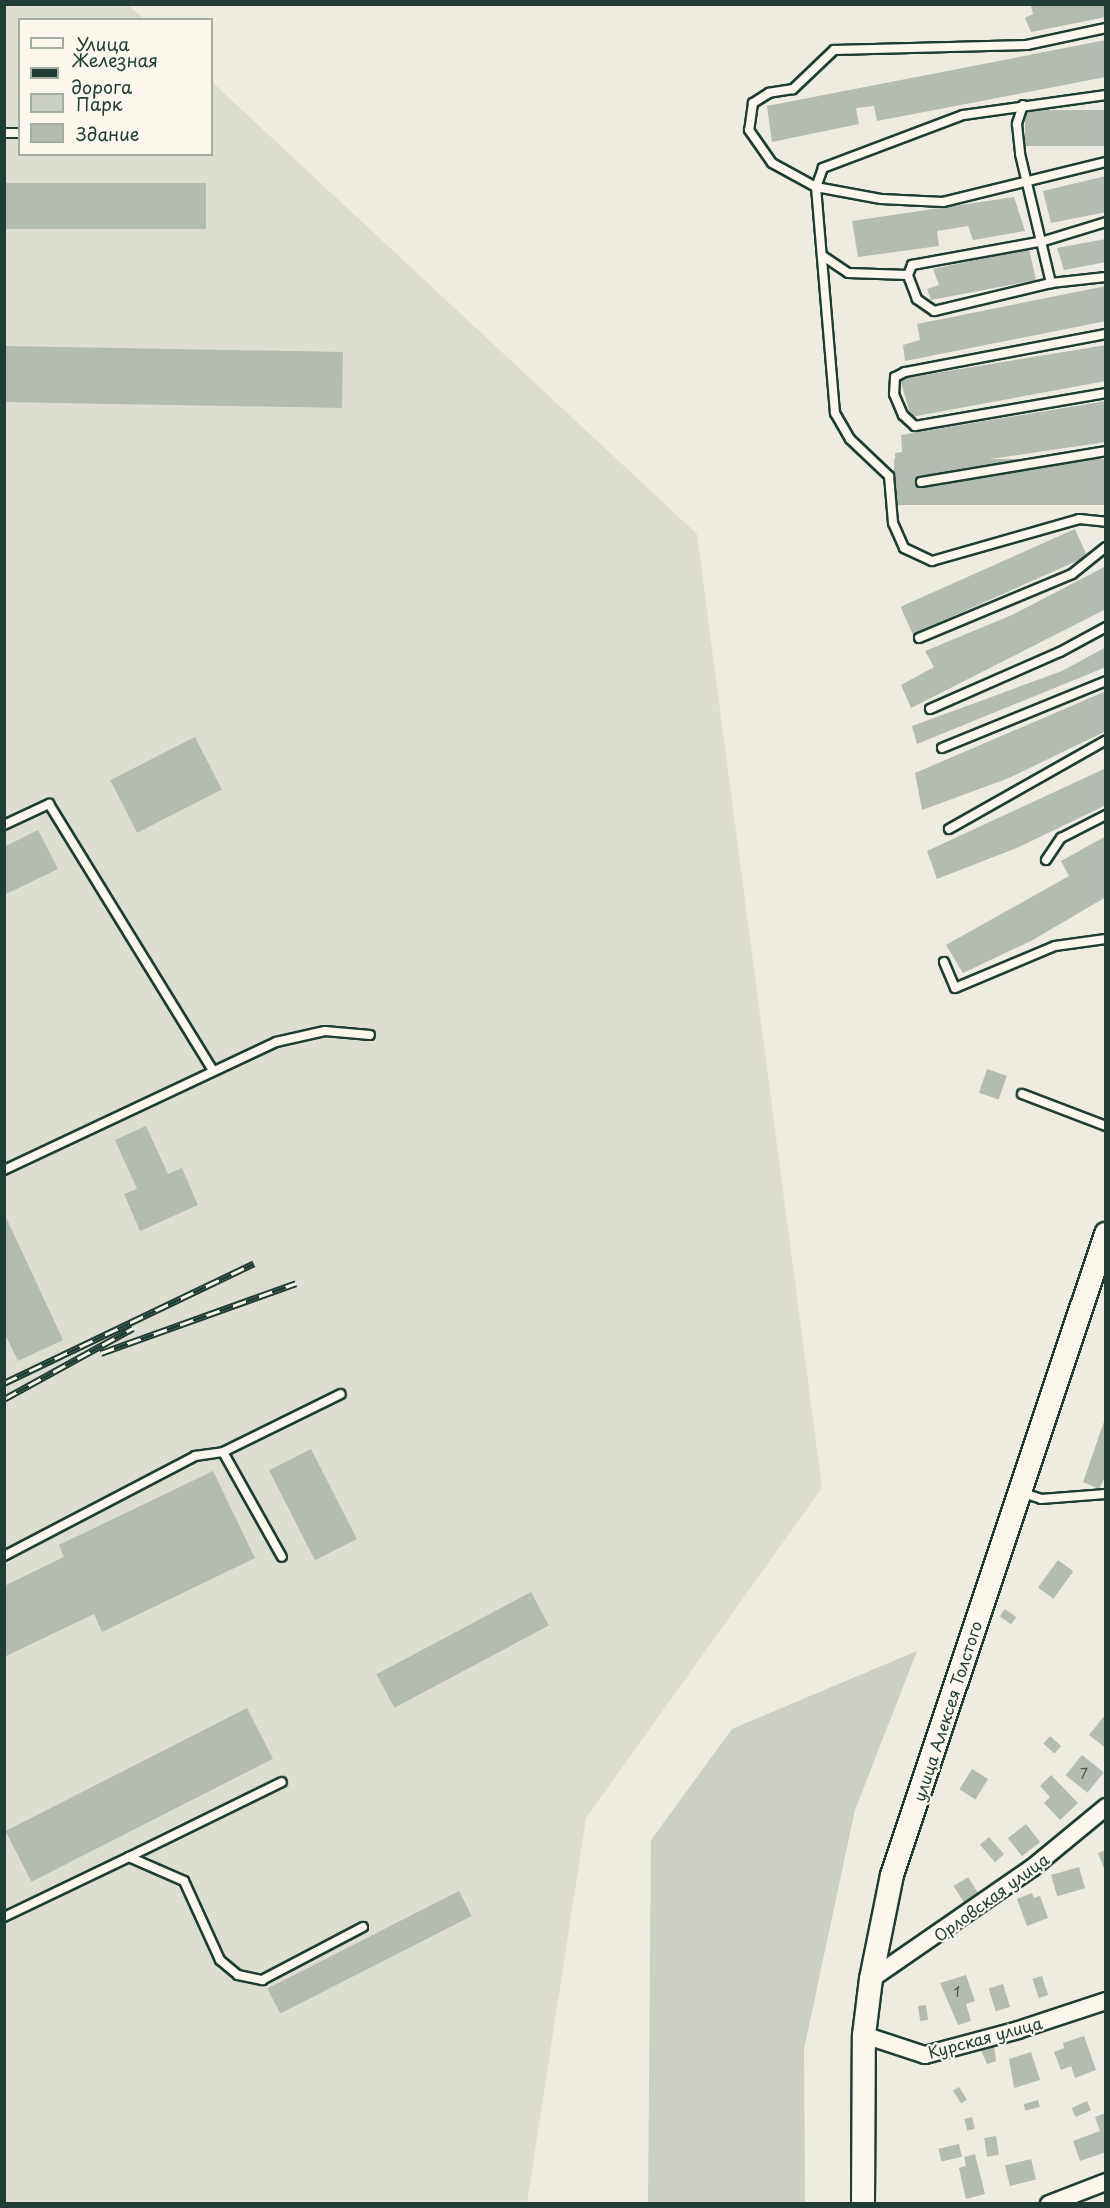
<!DOCTYPE html>
<meta charset="utf-8">
<style>
body{margin:0}
#map{position:relative;width:1110px;height:2208px;overflow:hidden;background:#eeece1;font-family:"Playpen Sans",sans-serif}
div>[style]{position:absolute}
.built>*{inset:0;background:#ddddd2}
.green>*{inset:0;background:#cbcfc4}
.building>*{inset:0;background:#b4bbb0;transform-origin:0 0}
.roads{filter:drop-shadow(2px 0 #1f3d34) drop-shadow(-2px 0 #1f3d34) drop-shadow(0 2px #1f3d34) drop-shadow(0 -2px #1f3d34)}
.lane>*{height:8px;margin:-4px;padding:0 4px;transform-origin:4px;border-radius:4px;background:#fbf7ec}
.street>*{height:16px;margin:-8px;padding:0 8px;transform-origin:8px;border-radius:8px;background:#fbf7ec}
.secondary>*{height:22px;margin:-11px;padding:0 11px;transform-origin:11px;border-radius:11px;background:#fbf7ec}
.rail>*{height:7px;margin-top:-3.5px;transform-origin:0;background:repeating-linear-gradient(90deg,#fbf7ec 0 14px,#1f3d34 0 28px);box-sizing:border-box;border-block:2px solid #1f3d34}
span{translate:-50% -50%;white-space:nowrap;text-align:center;line-height:1.15;-webkit-text-stroke:4.5px #fbf7ec;paint-order:stroke}
.number-label{font-size:14px;color:#445c53}
.number-label span{-webkit-text-stroke-width:0}
.street-label{font-size:16px;color:#1f3d34}
.frame{position:absolute;inset:0;border:6px solid #1f3d34;pointer-events:none}
.legend{position:absolute;left:18px;top:18px;width:195px;height:138px;box-sizing:border-box;background:#fbf7ec;border:2px solid #a3ada2;margin:0;padding:8px 10px;list-style:none;font-size:18px;color:#1f3d34}
.legend li{display:flex;align-items:center;gap:12px;height:30px}
.legend b{width:30px;border:2px solid #a3ada2}
</style>
<div id="map">
<div class="built">
<i style="clip-path:polygon(5px 5px,128px 5px,144px 19px,20px 20px,20px 154px,212px 154px,212px 82px,697px 534px,822px 1488px,586px 1818px,527px 2203px,5px 2204px)"></i>
</div>
<div class="green">
<i style="clip-path:polygon(917px 1651px,855px 1810px,804px 2049px,805px 2203px,648px 2203px,651px 1840px,732px 1729px)"></i>
</div>
<div class="building">
<i style="clip-path:polygon(1040px 4px,1106px 4px,1106px 17px,1031px 32px,1025px 18px,1033px 14px,1031px 6px)"></i>
<i style="clip-path:polygon(1106px 40px,1106px 77px,877px 121px,874px 106px,856px 108px,859px 124px,772px 142px,767px 106px)"></i>
<i style="left:1106px;top:110px;width:36px;height:81px;rotate:90deg"></i>
<i style="clip-path:polygon(1106px 176px,1106px 212px,1051px 223px,1043px 191px)"></i>
<i style="left:206px;top:183px;width:46px;height:202px;rotate:90deg"></i>
<i style="clip-path:polygon(1014px 197px,1025px 231px,973px 240px,968px 226px,937px 231px,939px 246px,858px 257px,852px 221px)"></i>
<i style="clip-path:polygon(1106px 239px,1106px 262px,1064px 270px,1057px 248px)"></i>
<i style="clip-path:polygon(1029px 249px,1036px 280px,931px 300px,927px 289px,939px 285px,933px 269px)"></i>
<i style="clip-path:polygon(1106px 286px,1106px 321px,905px 361px,903px 345px,920px 340px,917px 324px)"></i>
<i style="clip-path:polygon(1106px 345px,1106px 381px,911px 417px,900px 379px)"></i>
<i style="left:4px;top:346px;width:339px;height:56px;rotate:1deg"></i>
<i style="clip-path:polygon(1106px 401px,1106px 442px,896px 473px,895px 453px,902px 452px,901px 435px)"></i>
<i style="left:1106px;top:459px;width:46px;height:212px;rotate:90deg"></i>
<i style="left:1075px;top:529px;width:30px;height:191px;rotate:66deg"></i>
<i style="clip-path:polygon(1106px 566px,1106px 609px,911px 708px,901px 685px,934px 667px,925px 651px,1012px 615px)"></i>
<i style="clip-path:polygon(1106px 647px,1106px 667px,917px 744px,912px 726px,1062px 671px)"></i>
<i style="clip-path:polygon(1106px 691px,1106px 731px,1009px 778px,922px 810px,915px 773px)"></i>
<i style="left:195px;top:737px;width:59px;height:95px;rotate:63deg"></i>
<i style="clip-path:polygon(1106px 768px,1106px 805px,1019px 847px,937px 879px,927px 851px)"></i>
<i style="clip-path:polygon(38px 830px,58px 869px,4px 895px,4px 847px)"></i>
<i style="clip-path:polygon(1106px 836px,1106px 897px,1031px 941px,963px 973px,946px 945px,1069px 876px,1061px 861px)"></i>
<i style="left:987px;top:1069px;width:21px;height:25px;rotate:19deg"></i>
<i style="clip-path:polygon(146px 1126px,168px 1174px,182px 1168px,198px 1205px,140px 1231px,124px 1194px,137px 1189px,115px 1140px)"></i>
<i style="clip-path:polygon(4px 1213px,63px 1340px,18px 1361px,4px 1332px)"></i>
<i style="clip-path:polygon(1106px 1416px,1106px 1475px,1099px 1489px,1083px 1482px)"></i>
<i style="left:311px;top:1449px;width:101px;height:47px;rotate:63deg"></i>
<i style="clip-path:polygon(213px 1471px,255px 1558px,102px 1632px,94px 1614px,4px 1657px,4px 1586px,64px 1557px,59px 1545px)"></i>
<i style="left:1058px;top:1560px;width:19px;height:34px;rotate:36deg"></i>
<i style="left:531px;top:1592px;width:38px;height:175px;rotate:62deg"></i>
<i style="left:1005px;top:1609px;width:14px;height:9px;rotate:36deg"></i>
<i style="left:247px;top:1708px;width:57px;height:271px;rotate:63deg"></i>
<i style="clip-path:polygon(1106px 1714px,1106px 1748px,1089px 1735px)"></i>
<i style="left:1050px;top:1736px;width:15px;height:10px;rotate:42deg"></i>
<i style="left:1082px;top:1755px;width:28px;height:26px;rotate:39deg"></i>
<i style="left:972px;top:1769px;width:19px;height:24px;rotate:32deg"></i>
<i style="clip-path:polygon(1051px 1775px,1078px 1803px,1060px 1820px,1044px 1803px,1050px 1797px,1040px 1786px)"></i>
<i style="left:1026px;top:1824px;width:23px;height:23px;rotate:52deg"></i>
<i style="left:989px;top:1837px;width:23px;height:12px;rotate:49deg"></i>
<i style="clip-path:polygon(1106px 1850px,1106px 1871px,1105px 1871px,1098px 1853px)"></i>
<i style="left:1079px;top:1867px;width:22px;height:29px;rotate:74deg"></i>
<i style="left:968px;top:1877px;width:22px;height:17px;rotate:58deg"></i>
<i style="left:459px;top:1891px;width:28px;height:215px;rotate:63deg"></i>
<i style="clip-path:polygon(1032px 1893px,1034px 1898px,1040px 1896px,1048px 1918px,1027px 1926px,1017px 1899px)"></i>
<i style="clip-path:polygon(966px 1975px,975px 2001px,966px 2004px,971px 2021px,958px 2025px,940px 1983px)"></i>
<i style="left:1042px;top:1976px;width:20px;height:10px;rotate:72deg"></i>
<i style="left:1003px;top:1984px;width:24px;height:15px;rotate:73deg"></i>
<i style="left:926px;top:2005px;width:15px;height:8px;rotate:82deg"></i>
<i style="clip-path:polygon(1084px 2036px,1096px 2070px,1075px 2078px,1071px 2066px,1061px 2070px,1054px 2052px,1064px 2048px,1063px 2043px)"></i>
<i style="clip-path:polygon(994px 2045px,996px 2061px,987px 2064px,981px 2050px)"></i>
<i style="clip-path:polygon(1031px 2052px,1040px 2080px,1014px 2088px,1009px 2059px)"></i>
<i style="left:959px;top:2087px;width:15px;height:7px;rotate:58deg"></i>
<i style="left:1038px;top:2100px;width:7px;height:15px;rotate:74deg"></i>
<i style="left:1087px;top:2101px;width:10px;height:17px;rotate:66deg"></i>
<i style="clip-path:polygon(1106px 2113px,1106px 2152px,1080px 2161px,1073px 2141px,1100px 2131px,1095px 2117px)"></i>
<i style="left:972px;top:2117px;width:12px;height:8px;rotate:76deg"></i>
<i style="left:996px;top:2136px;width:19px;height:12px;rotate:81deg"></i>
<i style="left:959px;top:2144px;width:13px;height:21px;rotate:77deg"></i>
<i style="clip-path:polygon(975px 2154px,985px 2194px,966px 2199px,959px 2168px,966px 2166px,964px 2157px)"></i>
<i style="left:1031px;top:2159px;width:21px;height:27px;rotate:76deg"></i>
</div>
<div class="roads">
<div class="lane">
<i style="left:1106px;top:28px;width:81px;rotate:167.9deg"></i>
<i style="left:1027px;top:45px;width:193px;rotate:178.5deg"></i>
<i style="left:834px;top:50px;width:57px;rotate:136.4deg"></i>
<i style="left:793px;top:89px;width:24px;rotate:171deg"></i>
<i style="left:769px;top:93px;width:19px;rotate:148deg"></i>
<i style="left:753px;top:103px;width:27px;rotate:98deg"></i>
<i style="left:749px;top:130px;width:40px;rotate:55.1deg"></i>
<i style="left:772px;top:163px;width:50px;rotate:28.6deg"></i>
<i style="left:816px;top:187px;width:66px;rotate:10.5deg"></i>
<i style="left:881px;top:199px;width:62px;rotate:2.8deg"></i>
<i style="left:943px;top:202px;width:168px;rotate:-13.8deg"></i>
<i style="left:1106px;top:95px;width:144px;rotate:172deg"></i>
<i style="left:963px;top:115px;width:150px;rotate:159.3deg"></i>
<i style="left:823px;top:168px;width:20px;rotate:110deg"></i>
<i style="left:816px;top:187px;width:227px;rotate:85.2deg"></i>
<i style="left:835px;top:413px;width:30px;rotate:60deg"></i>
<i style="left:850px;top:439px;width:54px;rotate:43.5deg"></i>
<i style="left:889px;top:476px;width:47px;rotate:85.1deg"></i>
<i style="left:893px;top:523px;width:27px;rotate:66deg"></i>
<i style="left:904px;top:548px;width:31px;rotate:25deg"></i>
<i style="left:932px;top:561px;width:153px;rotate:-15.9deg"></i>
<i style="left:1079px;top:519px;width:27px;rotate:6deg"></i>
<i style="left:1023px;top:105px;width:20px;rotate:108deg"></i>
<i style="left:1017px;top:124px;width:30px;rotate:84deg"></i>
<i style="left:1020px;top:154px;width:133px;rotate:76.5deg"></i>
<i style="left:1051px;top:283px;width:55px;rotate:-6.2deg"></i>
<i style="left:4px;top:133px;width:16px"></i>
<i style="left:823px;top:256px;width:30px;rotate:34deg"></i>
<i style="left:848px;top:273px;width:60px;rotate:1.9deg"></i>
<i style="left:1051px;top:283px;width:120px;rotate:166.5deg"></i>
<i style="left:934px;top:311px;width:21px;rotate:-145deg"></i>
<i style="left:917px;top:299px;width:26px;rotate:-111deg"></i>
<i style="left:908px;top:275px;width:11px;rotate:-68deg"></i>
<i style="left:912px;top:265px;width:134px;rotate:-10.3deg"></i>
<i style="left:1044px;top:241px;width:65px;rotate:-17deg"></i>
<i style="left:1106px;top:334px;width:205px;rotate:169.3deg"></i>
<i style="left:905px;top:372px;width:11px;rotate:153deg"></i>
<i style="left:895px;top:377px;width:17px;rotate:93deg"></i>
<i style="left:894px;top:394px;width:23px;rotate:67deg"></i>
<i style="left:903px;top:415px;width:16px;rotate:43deg"></i>
<i style="left:915px;top:426px;width:194px;rotate:-9.8deg"></i>
<i style="left:921px;top:482px;width:188px;rotate:-9.5deg"></i>
<i style="left:919px;top:638px;width:166px;rotate:-22.7deg"></i>
<i style="left:1072px;top:574px;width:43px;rotate:-38.5deg"></i>
<i style="left:930px;top:709px;width:142px;rotate:-23.7deg"></i>
<i style="left:1060px;top:652px;width:52px;rotate:-28.5deg"></i>
<i style="left:942px;top:748px;width:177px;rotate:-22.2deg"></i>
<i style="left:4px;top:825px;width:50px;rotate:-25deg"></i>
<i style="left:49px;top:804px;width:313px;rotate:58.4deg"></i>
<i style="left:949px;top:829px;width:180px;rotate:-29.5deg"></i>
<i style="left:1046px;top:860px;width:27px;rotate:-56deg"></i>
<i style="left:1061px;top:838px;width:51px;rotate:-27.1deg"></i>
<i style="left:944px;top:962px;width:28px;rotate:67deg"></i>
<i style="left:955px;top:988px;width:108px;rotate:-22.8deg"></i>
<i style="left:1055px;top:946px;width:51px;rotate:-7.8deg"></i>
<i style="left:1022px;top:1094px;width:90px;rotate:20.9deg"></i>
<i style="left:4px;top:1170px;width:301px;rotate:-25.2deg"></i>
<i style="left:276px;top:1042px;width:50px;rotate:-12.7deg"></i>
<i style="left:325px;top:1031px;width:45px;rotate:5.1deg"></i>
<i style="left:223px;top:1452px;width:131px;rotate:-26.2deg"></i>
<i style="left:1020px;top:1492px;width:22px;rotate:18deg"></i>
<i style="left:1041px;top:1499px;width:65px;rotate:-4.4deg"></i>
<i style="left:4px;top:1556px;width:216px;rotate:-27.6deg"></i>
<i style="left:195px;top:1456px;width:28px;rotate:-8deg"></i>
<i style="left:223px;top:1452px;width:120px;rotate:60.7deg"></i>
<i style="left:129px;top:1857px;width:170px;rotate:-26.1deg"></i>
<i style="left:4px;top:1917px;width:139px;rotate:-25.6deg"></i>
<i style="left:129px;top:1857px;width:60px;rotate:23.6deg"></i>
<i style="left:184px;top:1881px;width:87px;rotate:65.5deg"></i>
<i style="left:220px;top:1960px;width:23px;rotate:40deg"></i>
<i style="left:238px;top:1975px;width:25px;rotate:12deg"></i>
<i style="left:262px;top:1980px;width:114px;rotate:-27.7deg"></i>
</div>
<div class="street">
<i style="left:871px;top:1979px;width:196px;rotate:-34.6deg"></i>
<i style="left:1032px;top:1868px;width:96px;rotate:-39.5deg"></i>
<i style="left:864px;top:2035px;width:64px;rotate:18.2deg"></i>
<i style="left:925px;top:2055px;width:96px;rotate:-15deg"></i>
<i style="left:1018px;top:2030px;width:93px;rotate:-18.2deg"></i>
<i style="left:1049px;top:2204px;width:61px;rotate:-21.1deg"></i>
</div>
<div class="secondary">
<i style="left:863px;top:2204px;width:169px;rotate:-89.7deg"></i>
<i style="left:864px;top:2035px;width:56px;rotate:-82.9deg"></i>
<i style="left:871px;top:1979px;width:106px;rotate:-78.6deg"></i>
<i style="left:892px;top:1875px;width:676px;rotate:-71.54deg"></i>
</div>
</div>
<div class="rail">
<i style="left:101px;top:1353px;width:207px;rotate:-19.7deg"></i>
<i style="left:4px;top:1383px;width:277px;rotate:-25.6deg"></i>
<i style="left:4px;top:1399px;width:147px;rotate:-28.8deg"></i>
</div>
<div class="number-label">
<span style="left:1084px;top:1774px">7</span>
<span style="left:957px;top:1992px">1</span>
</div>
<div class="street-label">
<span style="left:947px;top:1711px;rotate:-72deg">улица Алексея Толстого</span>
<span style="left:991px;top:1897px;rotate:-36deg">Орловская улица</span>
<span style="left:985px;top:2037px;rotate:-15deg">Курская улица</span>
</div>
<div class="frame"></div>
<ul class="legend">
<li><b style="height:8px;background:#fbf7ec"></b>Улица</li>
<li><b style="height:8px;background:#1f3d34"></b>Железная дорога</li>
<li><b style="height:16px;background:#cbcfc4"></b>Парк</li>
<li><b style="height:16px;background:#b4bbb0"></b>Здание</li>
</ul>
</div>
